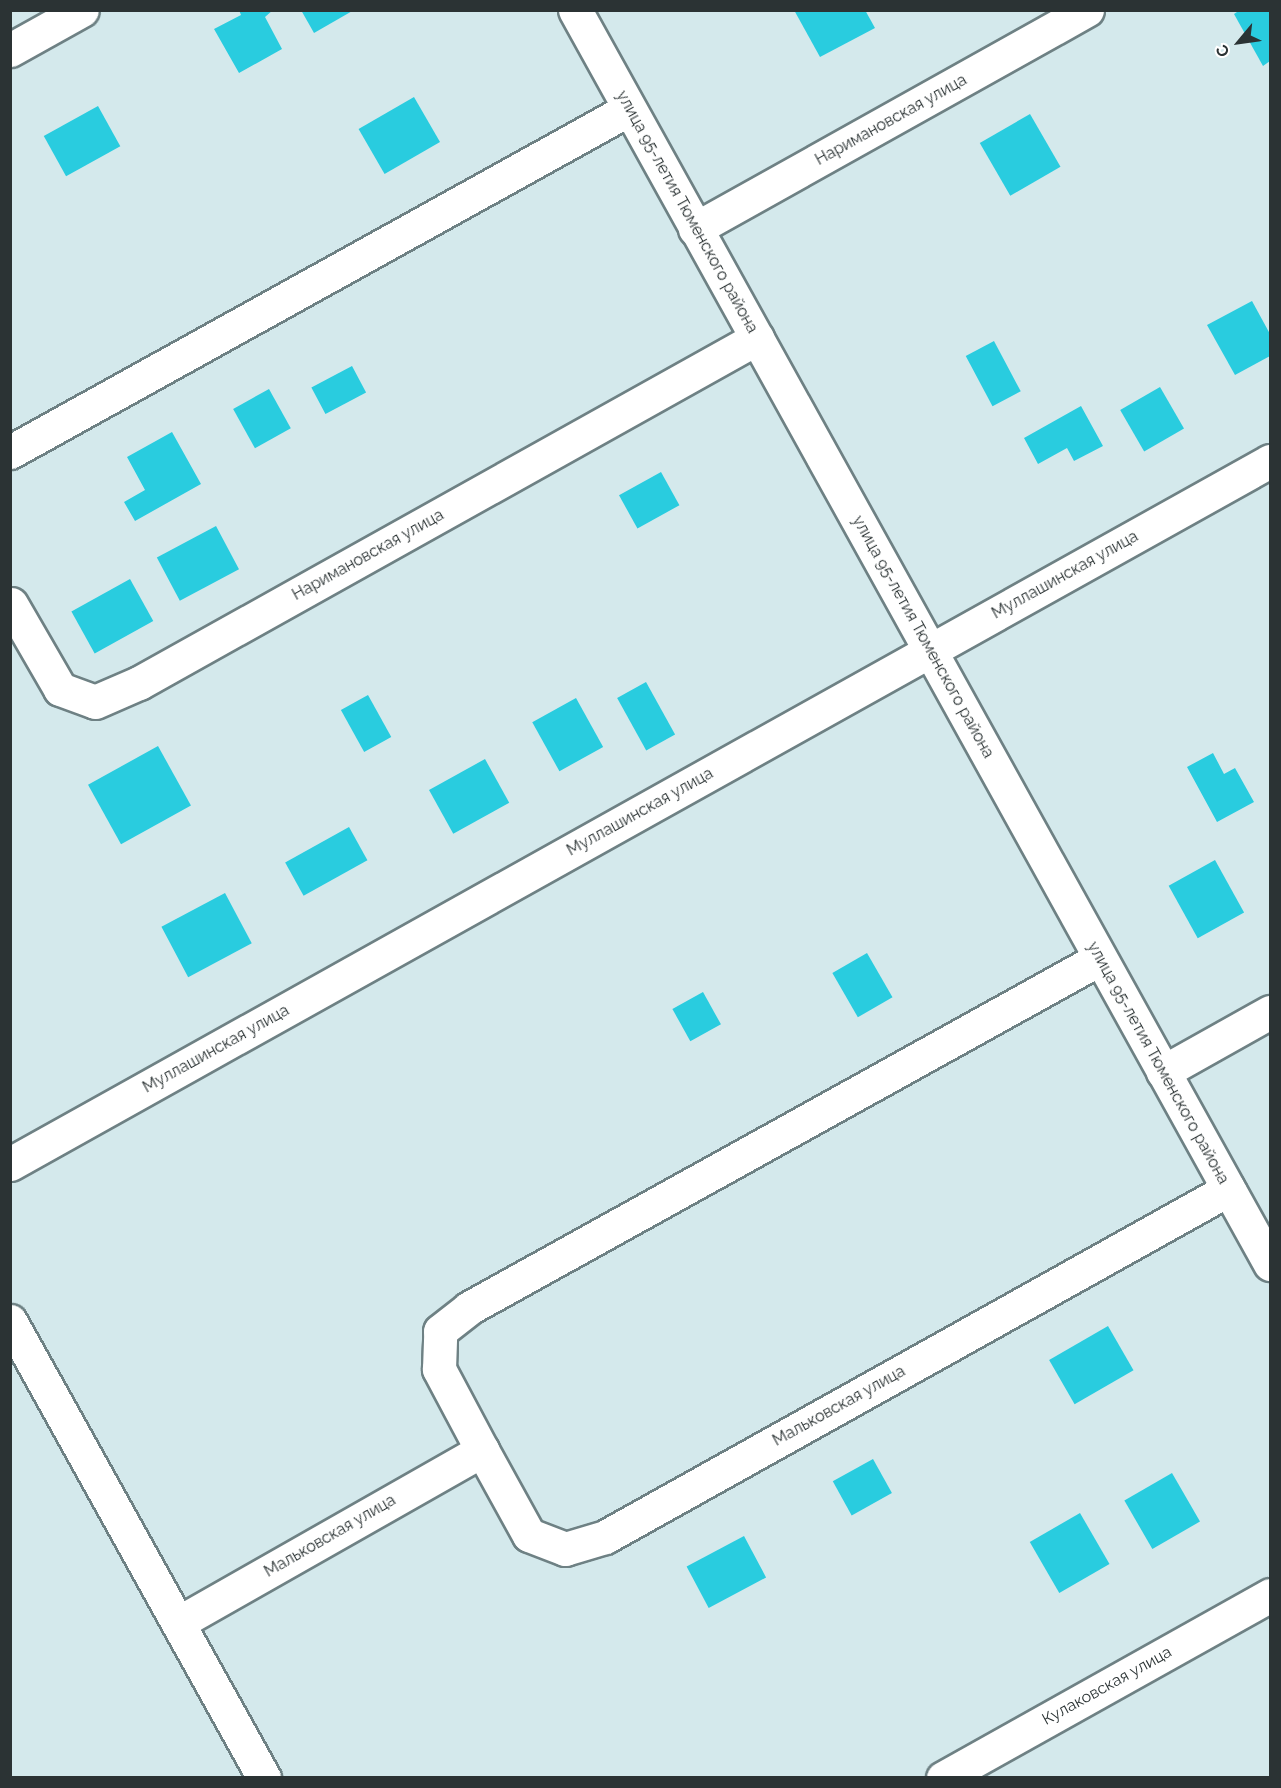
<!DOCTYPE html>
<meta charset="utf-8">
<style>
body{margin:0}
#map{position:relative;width:1281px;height:1788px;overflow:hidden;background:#d4e9ec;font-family:Raleway,sans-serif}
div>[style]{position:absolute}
.building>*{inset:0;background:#29ccdf;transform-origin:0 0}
.roads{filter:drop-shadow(2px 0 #6e8184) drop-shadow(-2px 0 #6e8184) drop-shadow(0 2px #6e8184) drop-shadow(0 -2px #6e8184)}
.minor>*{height:33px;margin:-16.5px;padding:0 16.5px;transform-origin:16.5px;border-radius:16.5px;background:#fff}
span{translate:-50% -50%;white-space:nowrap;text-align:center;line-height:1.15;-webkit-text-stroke:6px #fff;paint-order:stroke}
.street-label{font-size:16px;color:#2b3334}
.frame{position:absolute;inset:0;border:12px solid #2b3334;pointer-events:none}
.north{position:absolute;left:1209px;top:12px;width:60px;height:60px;-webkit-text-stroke:4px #fff;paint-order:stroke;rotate:241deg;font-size:16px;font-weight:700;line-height:24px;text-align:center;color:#2b3334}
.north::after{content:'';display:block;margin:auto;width:21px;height:27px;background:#2b3334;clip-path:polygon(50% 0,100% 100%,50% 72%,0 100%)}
</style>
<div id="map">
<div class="building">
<i style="clip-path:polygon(239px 10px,273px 10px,265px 17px,282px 49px,239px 73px,214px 29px,241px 15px)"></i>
<i style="clip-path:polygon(301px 10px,354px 10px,314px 33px)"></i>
<i style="clip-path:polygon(794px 10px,865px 10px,875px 28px,820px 57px)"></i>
<i style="clip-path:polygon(1240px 10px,1270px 10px,1270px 61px,1263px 66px,1234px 14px)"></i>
<i style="left:414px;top:97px;width:52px;height:64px;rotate:60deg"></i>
<i style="left:98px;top:106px;width:46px;height:62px;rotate:61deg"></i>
<i style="left:1030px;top:114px;width:61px;height:58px;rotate:60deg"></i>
<i style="clip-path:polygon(1252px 301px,1270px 334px,1270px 356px,1235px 375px,1207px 325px)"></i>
<i style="left:994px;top:341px;width:57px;height:32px;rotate:62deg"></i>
<i style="left:352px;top:366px;width:30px;height:46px;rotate:62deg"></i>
<i style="left:1160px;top:387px;width:48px;height:46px;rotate:60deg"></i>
<i style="left:269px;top:389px;width:45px;height:41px;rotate:61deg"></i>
<i style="clip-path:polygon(1081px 406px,1103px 446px,1074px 461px,1067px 448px,1038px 464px,1024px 438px)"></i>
<i style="clip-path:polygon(172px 432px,201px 484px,135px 521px,124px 502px,145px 490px,127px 457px)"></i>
<i style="left:661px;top:472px;width:38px;height:48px;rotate:61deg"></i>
<i style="left:216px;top:526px;width:49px;height:67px;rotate:62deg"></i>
<i style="left:130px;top:579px;width:48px;height:67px;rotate:61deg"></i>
<i style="left:646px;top:682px;width:60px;height:33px;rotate:61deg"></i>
<i style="left:368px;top:695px;width:48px;height:31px;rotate:61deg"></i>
<i style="left:576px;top:698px;width:56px;height:50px;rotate:61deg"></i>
<i style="left:158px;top:746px;width:68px;height:80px;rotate:61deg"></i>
<i style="clip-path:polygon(1213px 753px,1224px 774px,1235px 768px,1254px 802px,1217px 822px,1187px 767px)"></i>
<i style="left:485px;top:759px;width:50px;height:64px;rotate:61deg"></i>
<i style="left:349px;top:827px;width:38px;height:73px;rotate:61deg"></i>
<i style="left:1215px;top:860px;width:60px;height:53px;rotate:61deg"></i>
<i style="left:225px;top:893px;width:57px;height:72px;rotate:62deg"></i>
<i style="left:867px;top:953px;width:51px;height:40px;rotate:60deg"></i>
<i style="left:703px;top:992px;width:37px;height:35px;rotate:61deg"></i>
<i style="left:1108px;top:1326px;width:51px;height:68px;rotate:60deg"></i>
<i style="left:873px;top:1459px;width:39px;height:46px;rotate:61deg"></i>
<i style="left:1172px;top:1473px;width:56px;height:55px;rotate:60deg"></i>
<i style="left:1080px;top:1513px;width:59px;height:58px;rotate:60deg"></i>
<i style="left:744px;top:1536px;width:47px;height:65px;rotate:62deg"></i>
</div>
<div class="roads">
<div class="minor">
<i style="left:575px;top:10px;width:1434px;rotate:61deg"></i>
<i style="left:10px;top:50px;width:82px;rotate:-29.1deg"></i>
<i style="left:695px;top:229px;width:449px;rotate:-29.2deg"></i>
<i style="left:10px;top:452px;width:708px;rotate:-28.99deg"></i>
<i style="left:11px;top:604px;width:98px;rotate:60deg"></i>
<i style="left:60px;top:689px;width:37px;rotate:20deg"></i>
<i style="left:95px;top:702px;width:48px;rotate:-23.4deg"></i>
<i style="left:139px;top:683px;width:708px;rotate:-29.17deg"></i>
<i style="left:1163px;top:1072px;width:123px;rotate:-29.3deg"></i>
<i style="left:10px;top:1164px;width:1443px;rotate:-29.16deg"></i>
<i style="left:10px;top:1321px;width:523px;rotate:60.93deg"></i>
<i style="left:482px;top:1450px;width:97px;rotate:61.1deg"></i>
<i style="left:529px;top:1535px;width:39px;rotate:21deg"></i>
<i style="left:565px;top:1549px;width:42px;rotate:-16.7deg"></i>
<i style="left:605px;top:1537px;width:714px;rotate:-29.15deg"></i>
<i style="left:178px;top:1623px;width:350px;rotate:-29.6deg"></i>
<i style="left:482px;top:1450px;width:92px;rotate:-118deg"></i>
<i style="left:439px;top:1369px;width:38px;rotate:-88deg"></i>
<i style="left:440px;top:1331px;width:37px;rotate:-38deg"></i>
<i style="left:469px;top:1308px;width:720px;rotate:-28.99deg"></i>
<i style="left:943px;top:1778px;width:375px;rotate:-29.2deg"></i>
</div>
</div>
<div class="street-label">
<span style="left:891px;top:120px;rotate:-29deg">Наримановская улица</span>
<span style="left:687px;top:212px;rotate:61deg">улица 95-летия Тюменского района</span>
<span style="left:368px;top:555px;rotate:-29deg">Наримановская улица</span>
<span style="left:1065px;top:575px;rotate:-29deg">Муллашинская улица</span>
<span style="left:923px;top:637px;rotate:61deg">улица 95-летия Тюменского района</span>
<span style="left:640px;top:812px;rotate:-29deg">Муллашинская улица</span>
<span style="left:216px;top:1049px;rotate:-29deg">Муллашинская улица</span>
<span style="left:1158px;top:1063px;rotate:61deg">улица 95-летия Тюменского района</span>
<span style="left:839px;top:1406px;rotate:-29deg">Мальковская улица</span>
<span style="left:330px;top:1536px;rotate:-30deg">Мальковская улица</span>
<span style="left:1107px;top:1686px;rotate:-29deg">Кулаковская улица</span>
</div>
<div class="frame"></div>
<div class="north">С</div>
</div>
